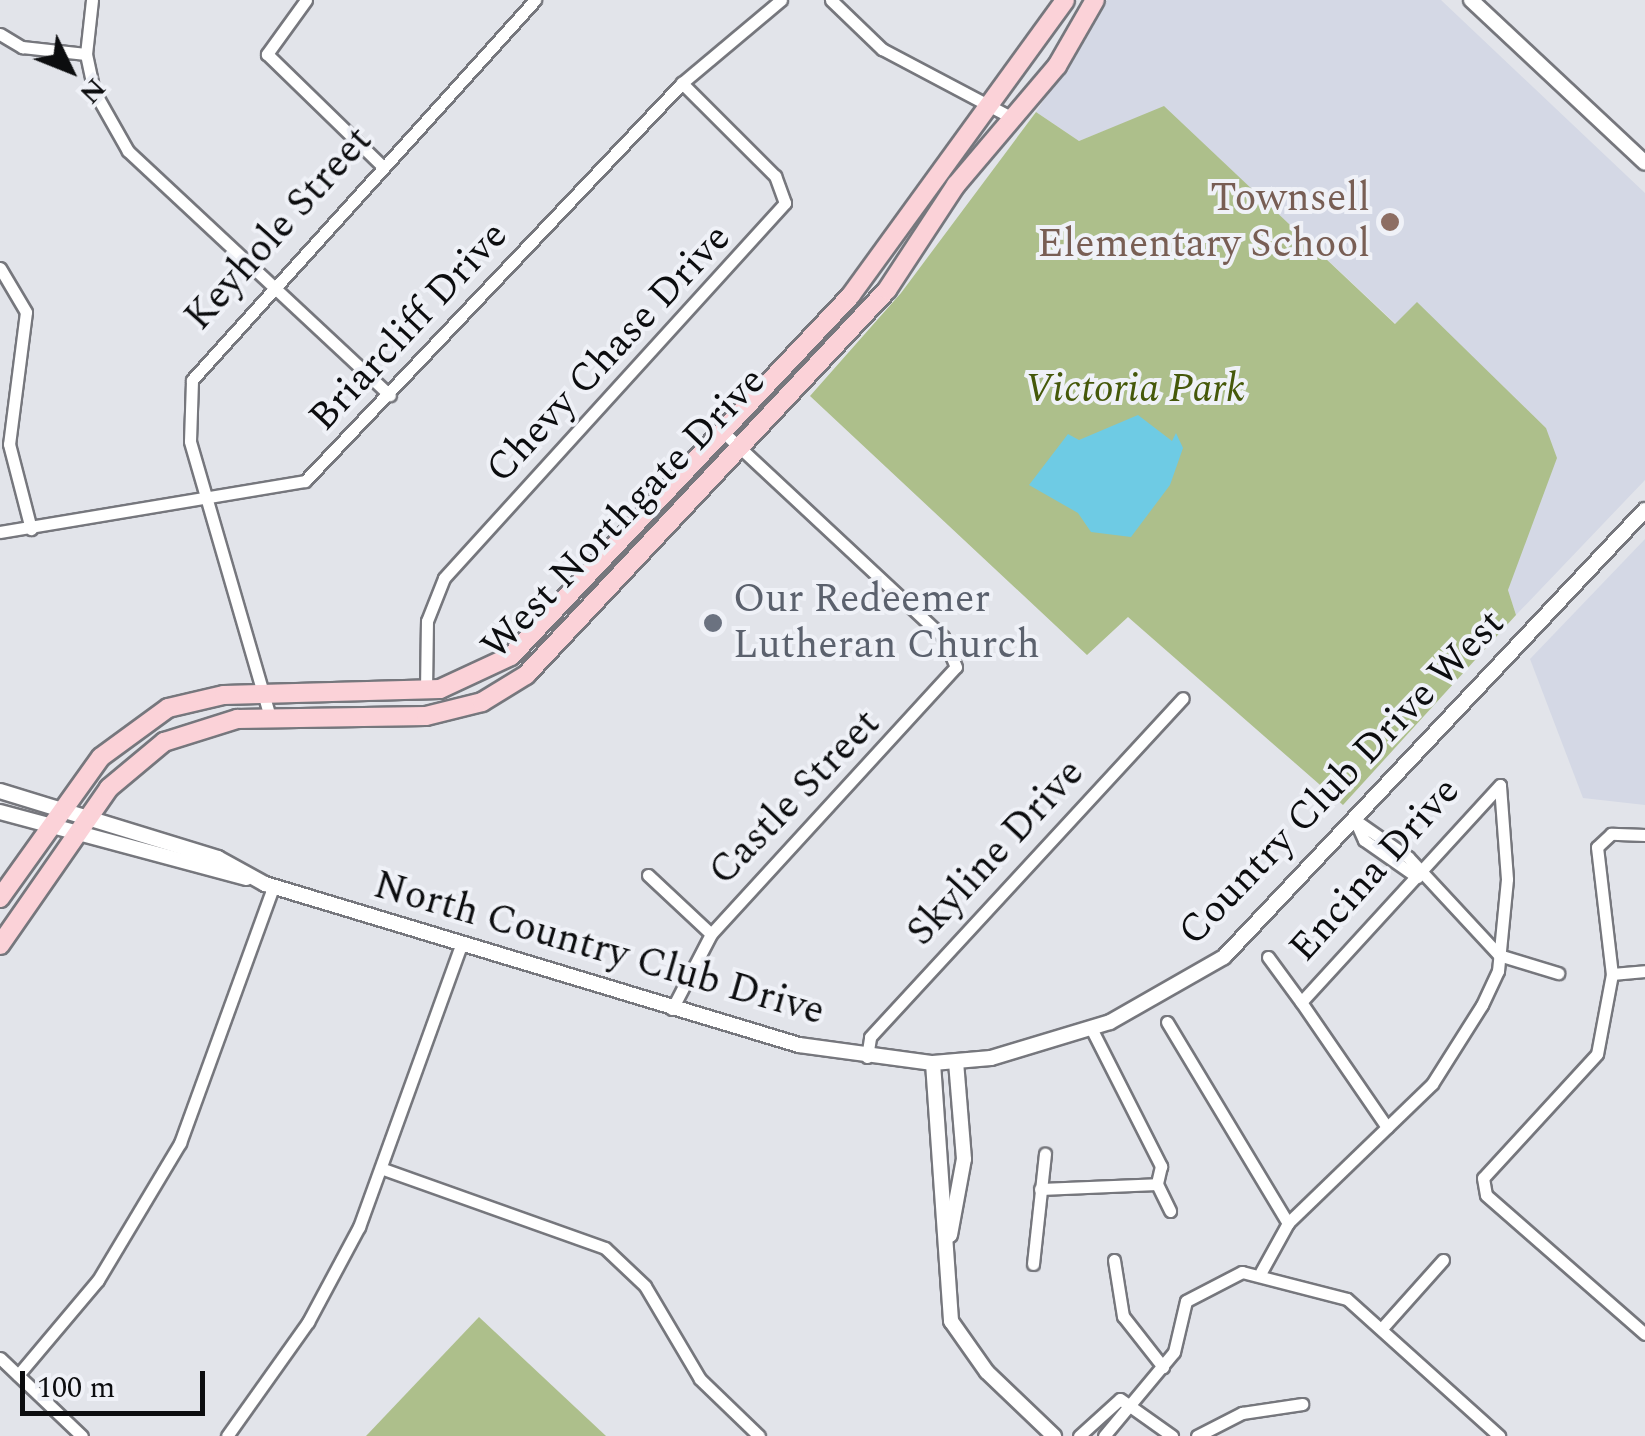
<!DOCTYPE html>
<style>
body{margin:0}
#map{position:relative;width:1645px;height:1436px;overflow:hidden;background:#e2e4ea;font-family:Spectral,serif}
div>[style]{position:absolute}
.built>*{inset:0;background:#d4d8e5}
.green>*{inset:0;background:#adbf8b}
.water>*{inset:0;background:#6ecbe4}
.roads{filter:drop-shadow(2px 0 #76777d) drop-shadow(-2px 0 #76777d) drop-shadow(0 2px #76777d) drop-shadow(0 -2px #76777d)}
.minor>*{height:11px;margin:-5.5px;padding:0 5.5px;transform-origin:5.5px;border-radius:5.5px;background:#fff}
.tertiary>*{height:14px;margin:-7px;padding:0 7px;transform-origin:7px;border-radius:7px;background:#fff}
.secondary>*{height:18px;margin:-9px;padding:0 9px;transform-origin:9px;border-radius:9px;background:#fbd2d8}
.dots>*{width:28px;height:28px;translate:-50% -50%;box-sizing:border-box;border:5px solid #eff1f7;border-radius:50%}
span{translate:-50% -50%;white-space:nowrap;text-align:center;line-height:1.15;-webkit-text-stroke:8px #eff1f7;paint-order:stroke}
.education-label{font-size:40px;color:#785e54}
.right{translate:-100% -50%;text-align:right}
.street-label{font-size:40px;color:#0c0d0f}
.park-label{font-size:40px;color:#45580a;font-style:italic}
.worship-label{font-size:40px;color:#5b616d}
.left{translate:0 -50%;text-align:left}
.north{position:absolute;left:20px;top:20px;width:100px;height:100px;-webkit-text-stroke:8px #eff1f7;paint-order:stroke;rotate:133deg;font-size:28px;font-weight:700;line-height:40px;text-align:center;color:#0c0d0f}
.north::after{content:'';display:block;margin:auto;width:35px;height:45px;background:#0c0d0f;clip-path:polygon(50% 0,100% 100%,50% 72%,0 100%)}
.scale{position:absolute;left:20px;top:1371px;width:185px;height:45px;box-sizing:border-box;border:5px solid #0c0d0f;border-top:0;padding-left:12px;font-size:30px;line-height:35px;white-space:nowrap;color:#0c0d0f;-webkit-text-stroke:8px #eff1f7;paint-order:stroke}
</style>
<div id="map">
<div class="built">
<i style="clip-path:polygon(1107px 0,1441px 0,1645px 193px,1645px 480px,1516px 615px,1508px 590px,1546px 428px,1417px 303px,1396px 324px,1164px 107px,1079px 141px,1036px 112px)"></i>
<i style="clip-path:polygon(1645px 539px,1645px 805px,1583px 798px,1530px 659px)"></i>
</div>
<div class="green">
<i style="clip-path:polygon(1164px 106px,1395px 324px,1417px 302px,1546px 428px,1557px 458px,1508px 590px,1516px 615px,1343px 805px,1128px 617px,1087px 655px,810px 396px,901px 293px,1036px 112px,1079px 141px)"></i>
<i style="clip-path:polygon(479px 1317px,606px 1436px,366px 1436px)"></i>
</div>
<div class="water">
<i style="clip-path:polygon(1138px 415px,1172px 441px,1176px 433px,1183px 448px,1170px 485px,1131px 537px,1091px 532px,1078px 513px,1029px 485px,1068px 434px,1079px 440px)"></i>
</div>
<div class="roads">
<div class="minor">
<i style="left:92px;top:0;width:54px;rotate:96.3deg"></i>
<i style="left:86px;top:54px;width:38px;rotate:78deg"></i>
<i style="left:94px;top:91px;width:69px;rotate:60.5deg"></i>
<i style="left:128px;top:151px;width:358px;rotate:43deg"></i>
<i style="left:306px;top:0;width:67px;rotate:125.8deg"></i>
<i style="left:267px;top:54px;width:159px;rotate:44.2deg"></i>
<i style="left:831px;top:0;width:71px;rotate:43.9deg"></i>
<i style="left:882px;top:49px;width:149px;rotate:27.9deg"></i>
<i style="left:0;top:34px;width:26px;rotate:31deg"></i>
<i style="left:22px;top:47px;width:64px;rotate:6.2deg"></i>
<i style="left:0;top:268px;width:51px;rotate:59.4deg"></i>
<i style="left:26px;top:312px;width:133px;rotate:97.3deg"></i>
<i style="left:9px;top:444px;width:88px;rotate:75.5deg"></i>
<i style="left:0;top:532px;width:309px;rotate:-9.5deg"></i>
<i style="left:305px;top:481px;width:548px;rotate:-46.55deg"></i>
<i style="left:682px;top:83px;width:129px;rotate:-40deg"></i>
<i style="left:426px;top:691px;width:70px;rotate:-89.2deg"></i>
<i style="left:427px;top:621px;width:46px;rotate:-68.4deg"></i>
<i style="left:444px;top:578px;width:507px;rotate:-47.72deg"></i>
<i style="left:785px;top:203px;width:29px;rotate:-110deg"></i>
<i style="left:775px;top:176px;width:132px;rotate:-135deg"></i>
<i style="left:270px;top:717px;width:287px;rotate:-106.2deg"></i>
<i style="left:190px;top:441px;width:61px;rotate:-88.1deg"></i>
<i style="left:192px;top:380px;width:512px;rotate:-47.93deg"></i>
<i style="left:1355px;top:820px;width:65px;rotate:34.9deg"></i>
<i style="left:1408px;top:857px;width:134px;rotate:47.1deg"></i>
<i style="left:1499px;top:955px;width:62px;rotate:17deg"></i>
<i style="left:1355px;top:820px;width:22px;rotate:66deg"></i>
<i style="left:1364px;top:840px;width:65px;rotate:34.9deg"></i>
<i style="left:1645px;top:835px;width:34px;rotate:-178deg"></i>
<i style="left:1611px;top:834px;width:19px;rotate:137deg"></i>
<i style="left:1597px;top:847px;width:128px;rotate:83.3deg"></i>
<i style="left:1612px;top:974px;width:81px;rotate:100.6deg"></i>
<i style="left:1597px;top:1054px;width:168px;rotate:132.6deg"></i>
<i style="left:1483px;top:1178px;width:17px;rotate:80deg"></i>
<i style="left:1486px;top:1195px;width:211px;rotate:41.2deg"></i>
<i style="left:648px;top:875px;width:86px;rotate:43.1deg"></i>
<i style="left:1268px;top:957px;width:56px;rotate:53.7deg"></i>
<i style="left:1612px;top:974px;width:33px;rotate:-5deg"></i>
<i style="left:672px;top:1009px;width:85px;rotate:-62.5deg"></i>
<i style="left:711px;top:934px;width:362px;rotate:-47.5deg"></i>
<i style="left:956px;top:667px;width:33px;rotate:-113deg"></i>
<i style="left:943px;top:637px;width:301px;rotate:-137deg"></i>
<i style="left:1167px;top:1022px;width:235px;rotate:59deg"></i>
<i style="left:1092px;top:1030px;width:153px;rotate:63.1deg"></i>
<i style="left:1161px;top:1166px;width:18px;rotate:103deg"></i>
<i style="left:1157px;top:1184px;width:30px;rotate:64deg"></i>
<i style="left:867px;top:1057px;width:20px;rotate:-81deg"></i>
<i style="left:870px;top:1037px;width:461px;rotate:-47.3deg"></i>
<i style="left:386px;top:1170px;width:232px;rotate:19.6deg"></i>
<i style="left:605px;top:1248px;width:55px;rotate:43.5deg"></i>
<i style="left:645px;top:1286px;width:108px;rotate:59.4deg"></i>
<i style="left:700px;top:1379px;width:82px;rotate:44deg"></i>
<i style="left:1040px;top:1189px;width:117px;rotate:-2.4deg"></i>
<i style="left:1114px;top:1260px;width:57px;rotate:80.9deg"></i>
<i style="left:1123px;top:1316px;width:65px;rotate:51.9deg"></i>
<i style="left:1033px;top:1264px;width:111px;rotate:-83.8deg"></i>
<i style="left:1261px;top:1272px;width:56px;rotate:-61.1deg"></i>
<i style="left:1288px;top:1223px;width:200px;rotate:-44deg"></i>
<i style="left:1432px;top:1084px;width:93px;rotate:-57.7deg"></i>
<i style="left:1482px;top:1005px;width:38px;rotate:-65deg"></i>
<i style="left:1498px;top:971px;width:92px;rotate:-84.4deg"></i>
<i style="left:1507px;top:879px;width:94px;rotate:-94.3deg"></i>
<i style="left:1500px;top:785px;width:294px;rotate:132.5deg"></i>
<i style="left:1301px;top:1002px;width:152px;rotate:55.5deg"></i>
<i style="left:1383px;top:1327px;width:90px;rotate:-48.2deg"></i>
<i style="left:0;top:1358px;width:113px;rotate:43.6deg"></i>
<i style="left:18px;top:1375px;width:124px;rotate:-49.9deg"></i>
<i style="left:98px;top:1280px;width:160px;rotate:-59.1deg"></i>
<i style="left:180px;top:1143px;width:272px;rotate:-70deg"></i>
<i style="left:227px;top:1436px;width:140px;rotate:-54.6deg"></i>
<i style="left:308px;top:1322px;width:108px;rotate:-61.8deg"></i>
<i style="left:359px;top:1227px;width:300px;rotate:-70.1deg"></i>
<i style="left:1079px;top:1436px;width:55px;rotate:-42.1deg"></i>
<i style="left:1120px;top:1399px;width:64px;rotate:35.4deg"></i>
<i style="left:1104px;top:1436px;width:109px;rotate:-50.2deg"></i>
<i style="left:1174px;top:1352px;width:52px;rotate:-76.8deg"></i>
<i style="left:1186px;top:1301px;width:63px;rotate:-27.4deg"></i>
<i style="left:1242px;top:1272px;width:108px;rotate:14.4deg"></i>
<i style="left:1347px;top:1299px;width:205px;rotate:42deg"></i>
<i style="left:1197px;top:1436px;width:51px;rotate:-27.1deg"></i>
<i style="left:1242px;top:1413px;width:61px;rotate:-8.5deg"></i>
</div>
<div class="tertiary">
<i style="left:1471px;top:0;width:238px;rotate:43.1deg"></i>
<i style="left:0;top:791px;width:228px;rotate:17.1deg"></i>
<i style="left:218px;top:858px;width:54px;rotate:29deg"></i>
<i style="left:265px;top:884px;width:558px;rotate:16.78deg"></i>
<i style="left:799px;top:1045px;width:135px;rotate:7.7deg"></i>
<i style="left:933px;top:1063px;width:58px;rotate:-4.9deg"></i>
<i style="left:991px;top:1058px;width:124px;rotate:-16.8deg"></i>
<i style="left:1110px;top:1022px;width:131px;rotate:-29.7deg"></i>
<i style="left:1224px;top:957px;width:614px;rotate:-46.72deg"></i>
<i style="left:0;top:812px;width:255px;rotate:15deg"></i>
<i style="left:933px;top:1063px;width:259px;rotate:86deg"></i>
<i style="left:951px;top:1321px;width:62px;rotate:54.8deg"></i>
<i style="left:987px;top:1372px;width:93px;rotate:43.7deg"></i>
<i style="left:950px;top:1235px;width:77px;rotate:-79.6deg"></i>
<i style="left:964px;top:1159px;width:97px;rotate:-94.7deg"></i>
</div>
<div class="secondary">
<i style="left:0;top:898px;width:173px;rotate:-54.4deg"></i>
<i style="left:101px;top:757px;width:83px;rotate:-36.2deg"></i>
<i style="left:168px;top:708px;width:57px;rotate:-13.1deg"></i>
<i style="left:224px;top:695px;width:216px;rotate:-1.6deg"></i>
<i style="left:440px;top:689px;width:78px;rotate:-24.9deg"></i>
<i style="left:511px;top:656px;width:496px;rotate:-46.7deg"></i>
<i style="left:851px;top:295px;width:364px;rotate:-54deg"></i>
<i style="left:0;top:945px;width:191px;rotate:-55.2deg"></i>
<i style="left:109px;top:788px;width:72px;rotate:-39.9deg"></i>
<i style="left:164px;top:742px;width:77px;rotate:-17.5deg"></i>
<i style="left:237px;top:719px;width:189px;rotate:-0.9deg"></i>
<i style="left:426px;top:716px;width:58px;rotate:-14deg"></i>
<i style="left:482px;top:702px;width:52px;rotate:-31.5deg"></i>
<i style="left:526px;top:675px;width:528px;rotate:-46.84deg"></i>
<i style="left:887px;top:290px;width:126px;rotate:-56.7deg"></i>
<i style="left:956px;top:185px;width:156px;rotate:-49.7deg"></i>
<i style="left:1057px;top:66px;width:76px;rotate:-60.1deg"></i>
</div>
</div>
<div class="dots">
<i style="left:1390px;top:222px;background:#8d6e63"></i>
<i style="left:713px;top:623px;background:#6b7280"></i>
</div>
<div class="education-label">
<span class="right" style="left:1370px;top:222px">Townsell<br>Elementary School</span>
</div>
<div class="street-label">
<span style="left:279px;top:229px;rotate:-48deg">Keyhole Street</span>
<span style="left:409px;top:327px;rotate:-47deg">Briarcliff Drive</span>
<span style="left:609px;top:354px;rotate:-47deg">Chevy Chase Drive</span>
<span style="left:624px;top:514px;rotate:-46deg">West Northgate Drive</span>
<span style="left:1342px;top:778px;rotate:-46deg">Country Club Drive West</span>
<span style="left:795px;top:798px;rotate:-46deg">Castle Street</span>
<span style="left:996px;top:853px;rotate:-47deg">Skyline Drive</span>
<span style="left:1375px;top:870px;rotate:-48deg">Encina Drive</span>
<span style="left:599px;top:949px;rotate:16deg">North Country Club Drive</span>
</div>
<div class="park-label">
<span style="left:1135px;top:390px">Victoria Park</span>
</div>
<div class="worship-label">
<span class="left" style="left:733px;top:623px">Our Redeemer<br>Lutheran Church</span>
</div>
<div class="north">N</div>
<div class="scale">100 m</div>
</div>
